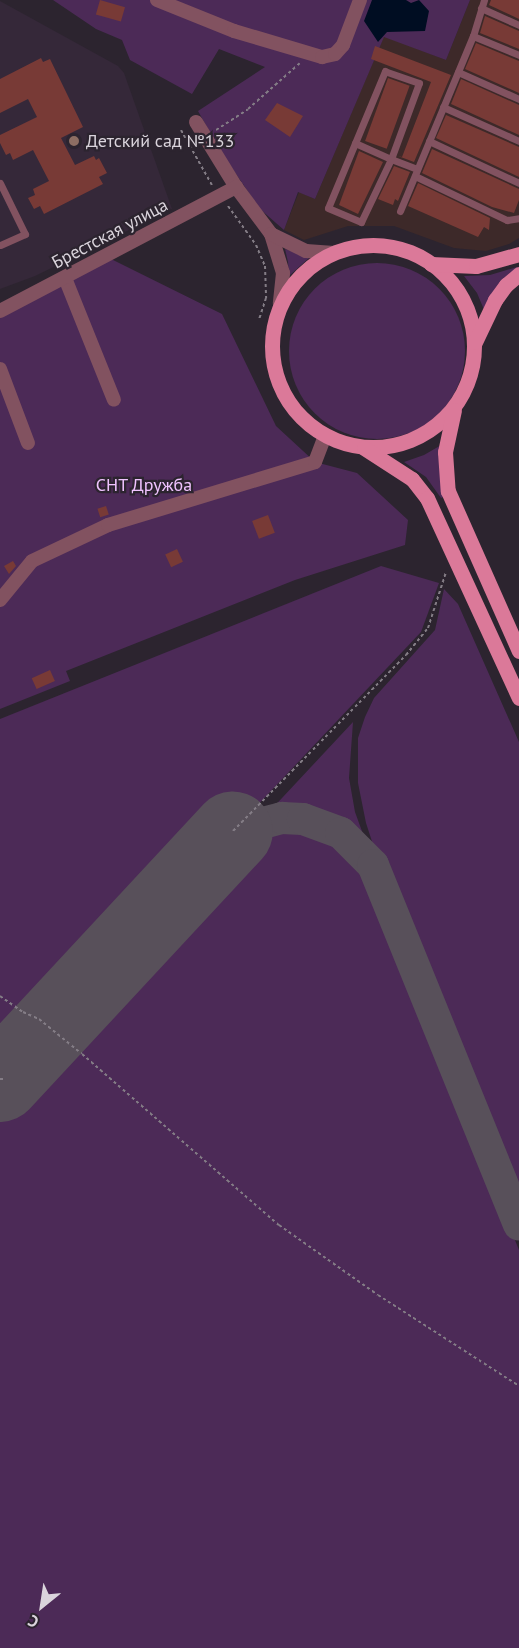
<!DOCTYPE html>
<meta charset="utf-8">
<style>
body{margin:0}
#map{position:relative;width:519px;height:1648px;overflow:hidden;background:#2c242f;font-family:"PT Sans",sans-serif}
div>[style]{position:absolute}
.industrial>*{inset:0;background:#3d2929}
.built>*{inset:0;background:#352839}
.green>*{inset:0;background:#4c2a57}
.round{border-radius:50%}
.water>*{inset:0;background:#000d22}
.taxiway>*{height:32px;margin:-16px;padding:0 16px;transform-origin:16px;border-radius:16px;background:#58505a}
.runway>*{height:80px;margin:-40px;padding:0 40px;transform-origin:40px;border-radius:40px;background:#58505a}
.building>*{inset:0;background:#783a36;transform-origin:0 0}
.path>*{height:2px;margin-top:-1px;transform-origin:0;background:repeating-linear-gradient(90deg,#847d86 0 3px,transparent 0 6px)}
.lane>*{height:7px;margin:-3.5px;padding:0 3.5px;transform-origin:3.5px;border-radius:3.5px;background:#825260}
.street>*{height:14px;margin:-7px;padding:0 7px;transform-origin:7px;border-radius:7px;background:#825260}
.primary>*{height:15px;margin:-7.5px;padding:0 7.5px;transform-origin:7.5px;border-radius:7.5px;background:#db7999}
.primary>.ring{margin:-7.5px;padding:0;box-sizing:content-box;background:none;border:15px solid #db7999;border-radius:50%}
.dots>*{width:16px;height:16px;translate:-50% -50%;box-sizing:border-box;border:3px solid #2c242f;border-radius:50%}
span{translate:-50% -50%;white-space:nowrap;text-align:center;line-height:1.15;-webkit-text-stroke:4.5px #2c242f;paint-order:stroke}
.poi-label{font-size:18px;color:#dad4dc}
.left{translate:0 -50%;text-align:left}
.street-label{font-size:18px;color:#dad4dc}
.park-label{font-size:18px;color:#f0c3ff}
.north{position:absolute;left:12px;top:1576px;width:60px;height:60px;-webkit-text-stroke:4px #2c242f;paint-order:stroke;rotate:210deg;font-size:16px;font-weight:700;line-height:24px;text-align:center;color:#dad4dc}
.north::after{content:'';display:block;margin:auto;width:21px;height:27px;background:#dad4dc;clip-path:polygon(50% 0,100% 100%,50% 72%,0 100%)}
</style>
<div id="map">
<div class="industrial">
<i style="clip-path:polygon(470px 0,519px 0,519px 238px,509px 244px,486px 251px,454px 248px,394px 226px,348px 226px,304px 240px,284px 230px,299px 192px,315px 199px,384px 36px,446px 60px)"></i>
</div>
<div class="built">
<i style="clip-path:polygon(0 1px,118px 66px,124px 73px,172px 209px,35px 276px,0 289px)"></i>
</div>
<div class="green">
<i style="clip-path:polygon(53px 0,470px 0,446px 60px,384px 37px,315px 199px,298px 192px,284px 230px,260px 209px,221px 152px,198px 111px,265px 67px,219px 49px,192px 94px,130px 60px,122px 40px,96px 29px)"></i>
<i style="clip-path:polygon(285px 249px,310px 257px,289px 276px,288px 262px)"></i>
<i style="clip-path:polygon(107px 257px,222px 314px,276px 426px,315px 462px,357px 473px,408px 520px,405px 545px,295px 580px,66px 671px,70px 681px,0 709px,0 306px)"></i>
<i class="round" style="left:289px;top:263px;width:176px;height:176px"></i>
<i style="clip-path:polygon(517px 267px,519px 271px,485px 312px,477px 293px,464px 276px,490px 275px)"></i>
<i style="clip-path:polygon(443px 444px,446px 496px,441px 498px,426px 477px,404px 462px,424px 455px)"></i>
<i style="clip-path:polygon(381px 566px,439px 583px,421px 632px,0 1078px,0 719px)"></i>
<i style="clip-path:polygon(444px 589px,458px 604px,519px 742px,519px 1191px,380px 866px,366px 823px,358px 783px,358px 738px,365px 717px,374px 698px,435px 630px)"></i>
<i style="clip-path:polygon(353px 722px,349px 778px,355px 812px,367px 845px,346px 827px,323px 815px,297px 809px,268px 813px)"></i>
<i style="clip-path:polygon(289px 822px,309px 824px,328px 831px,345px 841px,358px 855px,519px 1250px,519px 1648px,0 1648px,0 1100px,233px 850px,267px 825px)"></i>
</div>
<div class="water">
<i style="clip-path:polygon(372px 0,406px 0,411px 3px,419px 0,429px 11px,425px 31px,387px 32px,378px 42px,364px 21px)"></i>
</div>
<div class="taxiway">
<i style="left:233px;top:831px;width:51px;rotate:-14.9deg"></i>
<i style="left:282px;top:818px;width:21px;rotate:3deg"></i>
<i style="left:303px;top:819px;width:40px;rotate:20.2deg"></i>
<i style="left:341px;top:833px;width:45px;rotate:45deg"></i>
<i style="left:373px;top:865px;width:388px;rotate:67.9deg"></i>
</div>
<div class="runway">
<i style="left:0;top:1082px;width:342px;rotate:-47.1deg"></i>
</div>
<div class="building">
<i style="left:100px;top:0;width:26px;height:15px;rotate:16deg"></i>
<i style="clip-path:polygon(491px 0,519px 0,519px 19px,489px 5px)"></i>
<i style="clip-path:polygon(485px 16px,519px 31px,519px 49px,480px 33px)"></i>
<i style="clip-path:polygon(476px 43px,519px 61px,519px 93px,465px 69px)"></i>
<i style="clip-path:polygon(375px 46px,451px 75px,414px 162px,398px 156px,402px 157px,431px 82px,371px 59px)"></i>
<i style="clip-path:polygon(41px 58px,43px 62px,50px 59px,83px 127px,61px 138px,75px 165px,94px 156px,96px 160px,99px 158px,107px 173px,99px 177px,103px 184px,44px 214px,40px 206px,34px 209px,28px 198px,35px 195px,33px 189px,49px 181px,33px 150px,13px 160px,10px 153px,6px 155px,0 143px,0 135px,37px 117px,28px 99px,0 113px,0 79px)"></i>
<i style="left:388px;top:78px;width:23px;height:67px;rotate:20deg"></i>
<i style="clip-path:polygon(461px 79px,519px 105px,519px 135px,451px 104px)"></i>
<i style="clip-path:polygon(277px 103px,303px 116px,290px 137px,265px 120px)"></i>
<i style="clip-path:polygon(446px 115px,519px 147px,519px 177px,436px 138px)"></i>
<i style="clip-path:polygon(432px 149px,519px 189px,519px 200px,514px 213px,492px 207px,422px 173px)"></i>
<i style="clip-path:polygon(359px 151px,383px 162px,358px 214px,339px 205px)"></i>
<i style="clip-path:polygon(394px 166px,410px 172px,398px 201px,395px 199px,393px 205px,378px 199px)"></i>
<i style="clip-path:polygon(418px 183px,490px 218px,489px 230px,484px 227px,478px 237px,408px 206px)"></i>
<i style="left:106px;top:506px;width:9px;height:9px;rotate:72deg"></i>
<i style="left:268px;top:515px;width:19px;height:17px;rotate:69deg"></i>
<i style="left:177px;top:549px;width:14px;height:13px;rotate:65deg"></i>
<i style="clip-path:polygon(13px 561px,16px 566px,9px 574px,4px 566px)"></i>
<i style="left:50px;top:670px;width:12px;height:20px;rotate:66deg"></i>
</div>
<div class="path">
<i style="left:181px;top:130px;width:63px;rotate:60.6deg"></i>
<i style="left:216px;top:130px;width:38px;rotate:-33deg"></i>
<i style="left:248px;top:109px;width:69px;rotate:-41.5deg"></i>
<i style="left:228px;top:206px;width:48px;rotate:54.3deg"></i>
<i style="left:256px;top:245px;width:23px;rotate:67deg"></i>
<i style="left:265px;top:266px;width:32px;rotate:88deg"></i>
<i style="left:266px;top:298px;width:23px;rotate:108deg"></i>
<i style="left:233px;top:831px;width:247px;rotate:-45.5deg"></i>
<i style="left:406px;top:655px;width:35px;rotate:-51deg"></i>
<i style="left:428px;top:628px;width:59px;rotate:-72.2deg"></i>
<i style="left:0;top:996px;width:28px;rotate:35deg"></i>
<i style="left:23px;top:1012px;width:17px;rotate:24deg"></i>
<i style="left:39px;top:1019px;width:55px;rotate:39.1deg"></i>
<i style="left:82px;top:1054px;width:261px;rotate:41deg"></i>
<i style="left:279px;top:1225px;width:121px;rotate:35.3deg"></i>
<i style="left:378px;top:1295px;width:168px;rotate:32.8deg"></i>
<i style="left:0;top:1079px;width:3px"></i>
</div>
<div class="lane">
<i style="left:481px;top:8px;width:42px;rotate:24.1deg"></i>
<i style="left:473px;top:36px;width:38px;rotate:-73deg"></i>
<i style="left:458px;top:72px;width:67px;rotate:23.9deg"></i>
<i style="left:443px;top:107px;width:83px;rotate:24.1deg"></i>
<i style="left:429px;top:141px;width:99px;rotate:25deg"></i>
<i style="left:355px;top:143px;width:39px;rotate:24deg"></i>
<i style="left:391px;top:159px;width:81px;rotate:-69.8deg"></i>
<i style="left:419px;top:83px;width:36px;rotate:-161deg"></i>
<i style="left:385px;top:71px;width:148px;rotate:112.6deg"></i>
<i style="left:328px;top:208px;width:36px;rotate:23deg"></i>
<i style="left:361px;top:222px;width:70px;rotate:-64.5deg"></i>
<i style="left:391px;top:159px;width:28px;rotate:21deg"></i>
<i style="left:415px;top:176px;width:102px;rotate:25.6deg"></i>
<i style="left:507px;top:220px;width:12px;rotate:-9deg"></i>
<i style="left:0;top:183px;width:57px;rotate:63.9deg"></i>
<i style="left:25px;top:234px;width:27px;rotate:156deg"></i>
<i style="left:400px;top:211px;width:190px;rotate:-67.4deg"></i>
<i style="left:473px;top:36px;width:50px;rotate:22.4deg"></i>
</div>
<div class="street">
<i style="left:157px;top:0;width:83px;rotate:21.9deg"></i>
<i style="left:234px;top:31px;width:92px;rotate:16.5deg"></i>
<i style="left:322px;top:57px;width:13px;rotate:-13deg"></i>
<i style="left:335px;top:54px;width:12px;rotate:-48deg"></i>
<i style="left:343px;top:45px;width:48px;rotate:-69.3deg"></i>
<i style="left:196px;top:122px;width:76px;rotate:58.4deg"></i>
<i style="left:236px;top:187px;width:59px;rotate:53.3deg"></i>
<i style="left:271px;top:234px;width:41px;rotate:72.9deg"></i>
<i style="left:283px;top:273px;width:31px;rotate:96deg"></i>
<i style="left:271px;top:234px;width:39px;rotate:26deg"></i>
<i style="left:306px;top:251px;width:28px;rotate:4deg"></i>
<i style="left:65px;top:278px;width:131px;rotate:68.1deg"></i>
<i style="left:0;top:311px;width:267px;rotate:-27.7deg"></i>
<i style="left:0;top:369px;width:79px;rotate:69.3deg"></i>
<i style="left:0;top:600px;width:50px;rotate:-50.6deg"></i>
<i style="left:32px;top:561px;width:84px;rotate:-25.3deg"></i>
<i style="left:108px;top:525px;width:216px;rotate:-16.9deg"></i>
<i style="left:315px;top:462px;width:28px;rotate:-69deg"></i>
</div>
<div class="primary">
<i class="ring" style="left:272px;top:245px;width:187px;height:187px"></i>
<i style="left:431px;top:264px;width:45px;rotate:2.5deg"></i>
<i style="left:476px;top:266px;width:45px;rotate:-15.6deg"></i>
<i style="left:475px;top:342px;width:47px;rotate:-64.5deg"></i>
<i style="left:495px;top:300px;width:19px;rotate:-54deg"></i>
<i style="left:506px;top:285px;width:17px;rotate:-40deg"></i>
<i style="left:454px;top:410px;width:43px;rotate:102.1deg"></i>
<i style="left:445px;top:452px;width:39px;rotate:86deg"></i>
<i style="left:448px;top:491px;width:175px;rotate:66.1deg"></i>
<i style="left:364px;top:448px;width:57px;rotate:32.9deg"></i>
<i style="left:412px;top:479px;width:24px;rotate:52deg"></i>
<i style="left:427px;top:498px;width:220px;rotate:65.3deg"></i>
</div>
<div class="dots">
<i style="left:74px;top:141px;background:#8d6e63"></i>
</div>
<div class="poi-label">
<span class="left" style="left:86px;top:141px">Детский сад №133</span>
</div>
<div class="street-label">
<span style="left:110px;top:234px;rotate:-28deg">Брестская улица</span>
</div>
<div class="park-label">
<span style="left:144px;top:485px">СНТ Дружба</span>
</div>
<div class="north">С</div>
</div>
